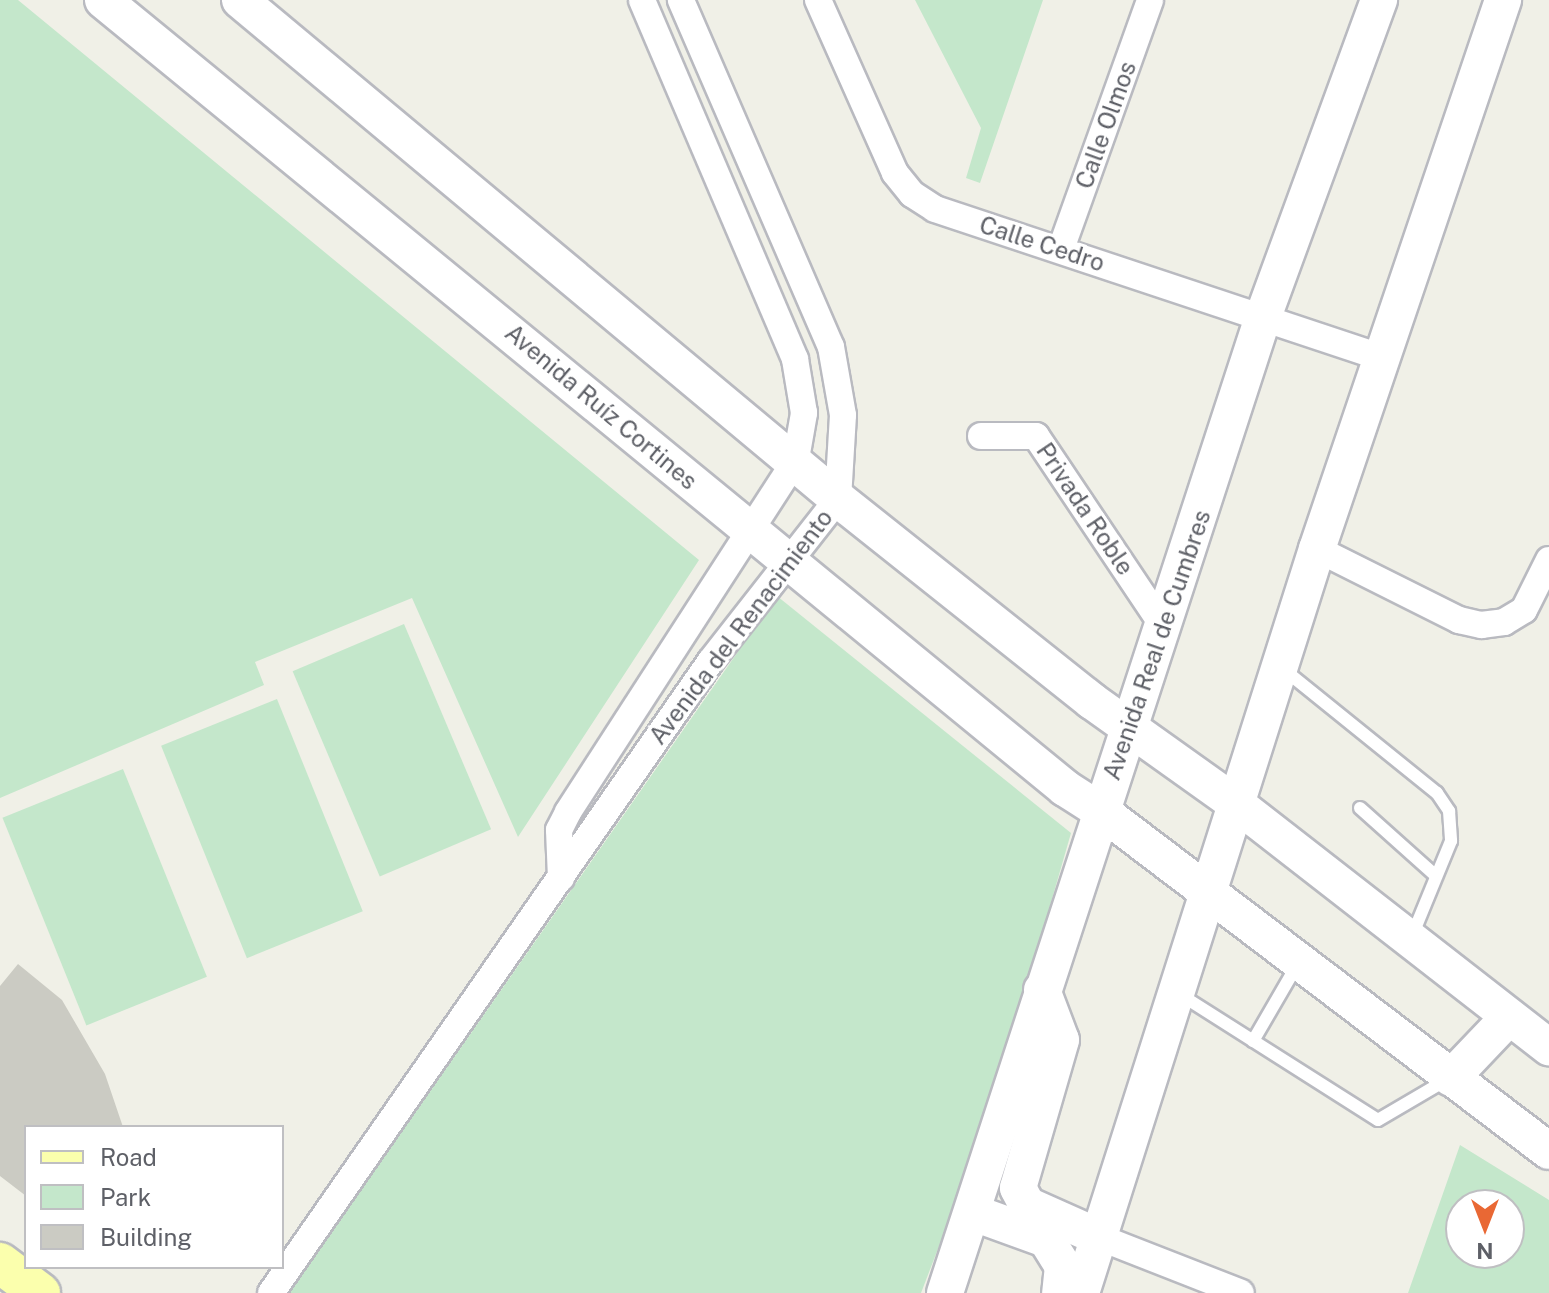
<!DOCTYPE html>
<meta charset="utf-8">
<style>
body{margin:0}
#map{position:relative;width:1549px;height:1293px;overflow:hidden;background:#f0f0e7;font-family:"Public Sans",sans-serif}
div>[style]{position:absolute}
.green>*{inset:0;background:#c4e7cb;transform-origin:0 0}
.building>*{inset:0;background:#cbcbc3}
.roads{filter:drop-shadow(2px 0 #b9bac0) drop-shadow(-2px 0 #b9bac0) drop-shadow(0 2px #b9bac0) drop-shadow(0 -2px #b9bac0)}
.lane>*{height:12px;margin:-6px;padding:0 6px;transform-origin:6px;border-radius:6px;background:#fff}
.street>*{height:26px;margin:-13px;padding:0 13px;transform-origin:13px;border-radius:13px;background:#fff}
.secondary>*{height:36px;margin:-18px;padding:0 18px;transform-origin:18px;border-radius:18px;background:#fff}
.primary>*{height:40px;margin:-20px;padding:0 20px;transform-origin:20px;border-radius:20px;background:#fbffad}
span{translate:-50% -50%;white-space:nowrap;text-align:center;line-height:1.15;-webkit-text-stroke:6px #fff;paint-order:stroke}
.street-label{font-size:24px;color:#5e6067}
.legend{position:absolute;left:24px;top:1125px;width:260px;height:144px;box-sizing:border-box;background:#fff;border:2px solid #bfbfc2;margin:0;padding:10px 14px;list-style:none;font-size:24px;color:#5e6067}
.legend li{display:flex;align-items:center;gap:16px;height:40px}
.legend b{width:40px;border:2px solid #bfbfc2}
.north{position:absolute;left:1445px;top:1189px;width:80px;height:80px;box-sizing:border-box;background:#fff;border:2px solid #bfbfc2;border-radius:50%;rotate:180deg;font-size:22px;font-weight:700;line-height:32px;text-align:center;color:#5e6067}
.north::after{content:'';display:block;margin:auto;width:28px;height:36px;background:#e96834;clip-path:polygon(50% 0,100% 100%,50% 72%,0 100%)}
</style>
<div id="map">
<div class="green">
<i style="clip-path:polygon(0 0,18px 0,699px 560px,518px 837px,412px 598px,255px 662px,264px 685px,0 798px)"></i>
<i style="clip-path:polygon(915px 0,1043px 0,980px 183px,966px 178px,981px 128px)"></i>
<i style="clip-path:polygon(777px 596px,1071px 833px,991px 1111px,921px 1293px,289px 1293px)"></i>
<i style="left:404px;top:624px;width:223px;height:121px;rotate:67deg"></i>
<i style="left:277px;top:699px;width:229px;height:125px;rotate:68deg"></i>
<i style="left:123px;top:769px;width:224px;height:130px;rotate:68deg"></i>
<i style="clip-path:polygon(evenodd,1460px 1145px,1549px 1200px,1549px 1293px,1408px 1293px,1460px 1145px,1461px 1205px,1509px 1205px,1509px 1253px,1461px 1253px,1461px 1205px)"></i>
</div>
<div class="building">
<i style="clip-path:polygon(18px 964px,62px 1000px,105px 1074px,123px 1127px,26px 1127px,26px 1196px,0 1176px,0 986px)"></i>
</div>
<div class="roads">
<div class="lane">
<i style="left:1282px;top:668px;width:199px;rotate:38.9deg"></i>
<i style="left:1437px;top:793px;width:22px;rotate:56deg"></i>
<i style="left:1449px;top:811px;width:30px;rotate:86deg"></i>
<i style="left:1451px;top:841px;width:103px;rotate:112.3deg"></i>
<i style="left:1360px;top:808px;width:102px;rotate:41.8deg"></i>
<i style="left:1181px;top:995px;width:233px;rotate:32.4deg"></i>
<i style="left:1378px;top:1120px;width:81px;rotate:-30.4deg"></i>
<i style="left:1253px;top:1041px;width:88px;rotate:-59.9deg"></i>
</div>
<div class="street">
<i style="left:818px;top:0;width:189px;rotate:66deg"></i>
<i style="left:895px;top:173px;width:27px;rotate:51deg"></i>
<i style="left:912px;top:194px;width:27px;rotate:33deg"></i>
<i style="left:935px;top:209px;width:470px;rotate:18.4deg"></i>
<i style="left:1061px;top:249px;width:264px;rotate:-70.3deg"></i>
<i style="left:981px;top:436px;width:55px"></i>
<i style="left:1036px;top:436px;width:232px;rotate:56.2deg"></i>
<i style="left:1317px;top:549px;width:159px;rotate:26.6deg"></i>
<i style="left:1459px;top:620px;width:23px;rotate:13deg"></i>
<i style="left:1481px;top:625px;width:23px;rotate:-7deg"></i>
<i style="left:1504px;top:622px;width:23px;rotate:-31deg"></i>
<i style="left:1524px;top:610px;width:56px;rotate:-63.4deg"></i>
<i style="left:561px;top:878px;width:48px;rotate:-92.4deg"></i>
<i style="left:559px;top:830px;width:20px;rotate:-63deg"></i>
<i style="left:568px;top:812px;width:420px;rotate:-57.1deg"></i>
<i style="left:796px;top:459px;width:47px;rotate:-80.1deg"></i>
<i style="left:804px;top:413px;width:55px;rotate:-99.5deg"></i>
<i style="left:795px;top:359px;width:390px;rotate:-113.1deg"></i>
<i style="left:1101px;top:1238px;width:150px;rotate:21.4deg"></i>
<i style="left:271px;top:1293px;width:769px;rotate:-55.17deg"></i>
<i style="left:710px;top:662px;width:207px;rotate:-51.9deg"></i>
<i style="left:838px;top:499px;width:84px;rotate:-86.6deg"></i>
<i style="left:843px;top:415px;width:69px;rotate:-100deg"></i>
<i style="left:831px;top:347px;width:378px;rotate:-113.4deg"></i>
</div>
<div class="secondary">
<i style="left:103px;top:0;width:1244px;rotate:39.32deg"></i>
<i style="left:1065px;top:788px;width:43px;rotate:32.6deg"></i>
<i style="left:1101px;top:811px;width:562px;rotate:37.2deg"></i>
<i style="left:240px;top:0;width:779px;rotate:39.84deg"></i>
<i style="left:838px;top:499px;width:325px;rotate:38.5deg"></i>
<i style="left:1092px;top:701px;width:181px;rotate:35.5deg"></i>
<i style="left:1239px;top:806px;width:393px;rotate:37.9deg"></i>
<i style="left:1042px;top:990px;width:53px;rotate:69.2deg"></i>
<i style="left:1061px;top:1040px;width:154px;rotate:106.2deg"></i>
<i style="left:1018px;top:1188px;width:19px;rotate:62deg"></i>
<i style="left:1027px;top:1205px;width:81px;rotate:24deg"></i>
<i style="left:1451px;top:1078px;width:84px;rotate:-46.4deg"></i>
<i style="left:974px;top:1213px;width:77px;rotate:19.9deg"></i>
<i style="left:1046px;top:1239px;width:32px;rotate:58deg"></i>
<i style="left:1063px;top:1266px;width:27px;rotate:96deg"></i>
<i style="left:945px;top:1293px;width:1026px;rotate:-71.95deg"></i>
<i style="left:1263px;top:317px;width:338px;rotate:-69.9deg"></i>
<i style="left:1081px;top:1293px;width:781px;rotate:-72.4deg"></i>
<i style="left:1317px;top:549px;width:580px;rotate:-71.28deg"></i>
</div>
<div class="primary">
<i style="left:0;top:1263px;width:50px;rotate:36.9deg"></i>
</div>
</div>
<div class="street-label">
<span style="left:1106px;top:125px;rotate:-70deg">Calle Olmos</span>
<span style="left:1042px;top:244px;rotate:18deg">Calle Cedro</span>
<span style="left:601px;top:407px;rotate:40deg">Avenida Ruíz Cortines</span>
<span style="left:1085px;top:509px;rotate:56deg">Privada Roble</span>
<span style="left:741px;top:627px;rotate:-53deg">Avenida del Renacimiento</span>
<span style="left:1157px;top:645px;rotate:-71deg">Avenida Real de Cumbres</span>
</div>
<ul class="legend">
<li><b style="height:10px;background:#fbffad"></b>Road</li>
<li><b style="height:22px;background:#c4e7cb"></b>Park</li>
<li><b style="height:22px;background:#cbcbc3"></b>Building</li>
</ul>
<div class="north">N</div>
</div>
